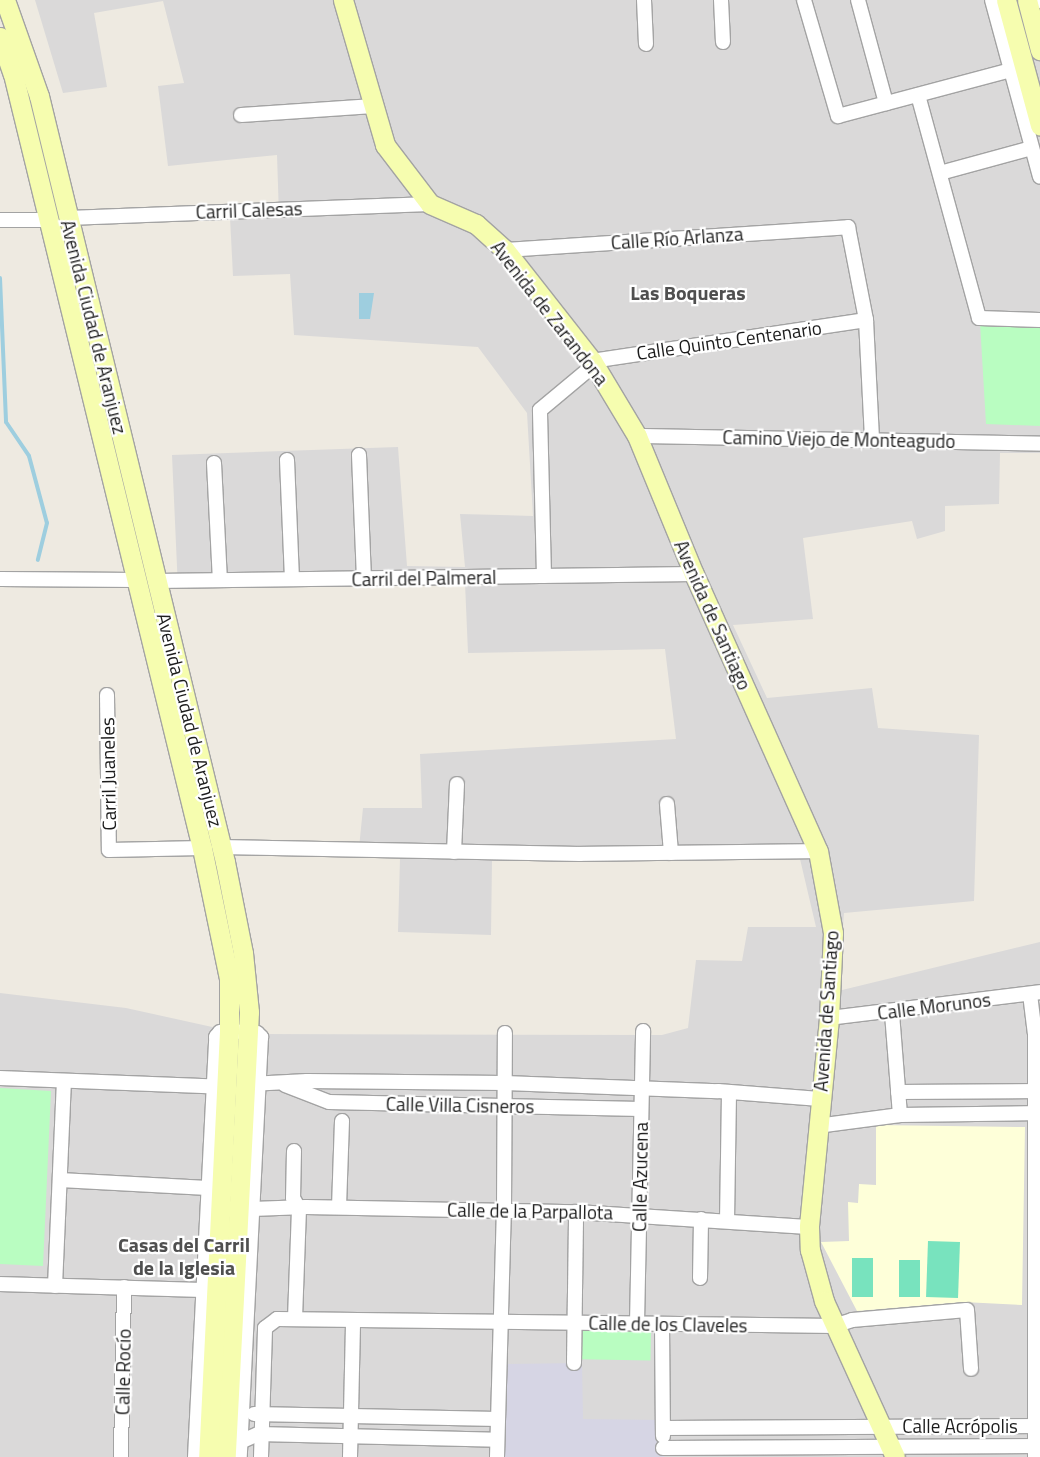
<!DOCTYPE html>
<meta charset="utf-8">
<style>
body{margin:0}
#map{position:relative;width:1040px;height:1457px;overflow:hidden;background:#eeeae1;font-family:"Titillium Web",sans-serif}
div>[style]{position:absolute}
.residential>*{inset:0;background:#dad9d9}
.education>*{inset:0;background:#feffd9}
.park>*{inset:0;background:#b9fdc1;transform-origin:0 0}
.pitch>*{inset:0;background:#78e3be;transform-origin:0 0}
.plaza>*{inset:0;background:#d6d5e4}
.water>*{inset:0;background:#9ecedf}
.stream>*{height:4px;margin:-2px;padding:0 2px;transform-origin:2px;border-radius:2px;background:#9ecedf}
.roads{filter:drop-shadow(1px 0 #a3a3a3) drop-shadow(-1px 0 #a3a3a3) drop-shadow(0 1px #a3a3a3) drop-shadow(0 -1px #a3a3a3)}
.street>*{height:14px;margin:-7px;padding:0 7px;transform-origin:7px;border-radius:7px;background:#fff}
.secondary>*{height:19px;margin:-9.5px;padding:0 9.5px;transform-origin:9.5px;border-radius:9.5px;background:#f6fdaf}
span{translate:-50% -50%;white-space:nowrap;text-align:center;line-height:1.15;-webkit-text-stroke:4.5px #fff;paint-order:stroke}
.street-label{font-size:19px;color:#1c1c1c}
.neighbourhood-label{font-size:20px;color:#4f4f4f;font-weight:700}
</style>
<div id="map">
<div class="residential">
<i style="clip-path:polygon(35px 0,1040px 0,1040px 453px,1000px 453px,999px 504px,945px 506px,945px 531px,917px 539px,912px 521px,803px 538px,813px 619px,733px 625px,767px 698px,872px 688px,878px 728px,979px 735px,974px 901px,844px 913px,838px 991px,1040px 942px,1040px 1457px,0 1457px,0 993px,126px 1008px,244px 1034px,662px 1035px,688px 1028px,696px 960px,742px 961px,748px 927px,816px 927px,800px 859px,492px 861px,491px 935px,398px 932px,400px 858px,358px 858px,363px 808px,422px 808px,420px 754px,676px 739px,665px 649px,468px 653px,465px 583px,178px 589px,172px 455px,398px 447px,407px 566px,465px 567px,460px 514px,533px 516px,527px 413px,478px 347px,294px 335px,290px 274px,233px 276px,230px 217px,279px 216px,277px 155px,168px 166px,158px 86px,184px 83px,163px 1px,94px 13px,107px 87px,63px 93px)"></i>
</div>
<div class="education">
<i style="clip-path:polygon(876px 1125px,1025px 1127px,1022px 1305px,963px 1302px,857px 1311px,821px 1242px,849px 1241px,848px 1202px,858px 1203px,859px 1184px,876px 1185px)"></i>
</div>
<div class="park">
<i style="clip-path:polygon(1040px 320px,1040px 426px,986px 424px,980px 323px)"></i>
<i style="clip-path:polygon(0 1088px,51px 1091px,43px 1266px,0 1264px)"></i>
<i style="left:567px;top:1330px;width:84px;height:29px;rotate:1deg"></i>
</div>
<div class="pitch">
<i style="left:928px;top:1241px;width:32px;height:56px;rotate:2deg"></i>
<i style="left:852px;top:1258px;width:21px;height:39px"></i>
<i style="left:899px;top:1260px;width:21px;height:37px"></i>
</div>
<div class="plaza">
<i style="clip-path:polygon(582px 1363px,583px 1419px,663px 1420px,664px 1457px,497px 1457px,500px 1364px)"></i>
</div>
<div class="water">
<i style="clip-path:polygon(359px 293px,374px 293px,370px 319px,359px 319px)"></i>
</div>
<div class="stream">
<i style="left:0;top:278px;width:144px;rotate:87.6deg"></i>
<i style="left:6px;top:422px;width:41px;rotate:55.9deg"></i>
<i style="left:29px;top:456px;width:69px;rotate:75deg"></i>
<i style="left:47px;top:523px;width:38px;rotate:104deg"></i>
</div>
<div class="roads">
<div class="street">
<i style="left:644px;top:0;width:44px;rotate:87.4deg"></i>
<i style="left:721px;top:0;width:42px;rotate:87.3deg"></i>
<i style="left:804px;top:0;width:121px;rotate:73.7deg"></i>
<i style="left:838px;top:116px;width:179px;rotate:-14.9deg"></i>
<i style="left:858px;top:0;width:107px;rotate:74.8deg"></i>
<i style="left:992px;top:0;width:183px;rotate:74.8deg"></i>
<i style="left:1040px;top:0;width:1px;rotate:90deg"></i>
<i style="left:918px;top:95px;width:231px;rotate:74.7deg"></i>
<i style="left:979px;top:318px;width:61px;rotate:1.9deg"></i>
<i style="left:241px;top:115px;width:133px;rotate:-3.9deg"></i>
<i style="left:940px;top:173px;width:95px;rotate:-15.2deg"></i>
<i style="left:68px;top:218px;width:362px;rotate:-2.2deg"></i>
<i style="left:0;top:220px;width:49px"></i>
<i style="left:505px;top:250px;width:344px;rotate:-3.8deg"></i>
<i style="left:848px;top:227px;width:95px;rotate:79deg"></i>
<i style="left:866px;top:320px;width:119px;rotate:87.1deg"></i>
<i style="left:592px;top:361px;width:277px;rotate:-8.5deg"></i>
<i style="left:637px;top:436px;width:403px;rotate:1.1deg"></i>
<i style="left:359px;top:455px;width:123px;rotate:87.7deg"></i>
<i style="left:287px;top:460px;width:119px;rotate:87.6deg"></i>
<i style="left:214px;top:463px;width:117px;rotate:87.1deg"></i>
<i style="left:544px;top:576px;width:166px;rotate:-91.4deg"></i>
<i style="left:540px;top:410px;width:70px;rotate:-39.8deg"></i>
<i style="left:0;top:579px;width:137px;rotate:0.4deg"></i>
<i style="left:155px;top:581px;width:539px;rotate:-0.74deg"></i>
<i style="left:107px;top:695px;width:155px;rotate:89.3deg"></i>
<i style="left:109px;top:850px;width:93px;rotate:-1.2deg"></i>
<i style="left:667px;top:804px;width:49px;rotate:85.3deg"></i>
<i style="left:221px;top:847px;width:359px;rotate:1.1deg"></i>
<i style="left:580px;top:854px;width:238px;rotate:-0.7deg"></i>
<i style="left:454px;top:852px;width:68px;rotate:-87.5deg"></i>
<i style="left:1030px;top:994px;width:39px;rotate:83deg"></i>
<i style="left:1035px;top:1033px;width:424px;rotate:90deg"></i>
<i style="left:829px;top:1018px;width:213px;rotate:-7deg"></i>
<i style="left:0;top:1078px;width:221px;rotate:2.3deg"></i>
<i style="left:250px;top:1084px;width:57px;rotate:-3deg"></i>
<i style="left:307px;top:1081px;width:198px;rotate:0.6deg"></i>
<i style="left:505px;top:1083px;width:213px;rotate:2.2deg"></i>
<i style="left:718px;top:1091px;width:102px;rotate:4.5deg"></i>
<i style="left:285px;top:1085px;width:47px;rotate:21.1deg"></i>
<i style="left:329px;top:1102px;width:312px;rotate:1.3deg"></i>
<i style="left:898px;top:1092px;width:142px;rotate:-0.4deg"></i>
<i style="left:900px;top:1115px;width:140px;rotate:-0.8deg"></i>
<i style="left:817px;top:1126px;width:84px;rotate:-7.5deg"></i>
<i style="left:900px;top:1115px;width:102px;rotate:-94.5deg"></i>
<i style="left:294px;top:1151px;width:47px;rotate:91.2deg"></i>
<i style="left:293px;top:1198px;width:13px;rotate:61deg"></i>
<i style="left:299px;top:1209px;width:110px;rotate:92.1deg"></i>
<i style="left:60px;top:1180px;width:148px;rotate:3.1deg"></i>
<i style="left:339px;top:1207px;width:86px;rotate:-88deg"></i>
<i style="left:252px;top:1209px;width:54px;rotate:-2.1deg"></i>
<i style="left:306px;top:1207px;width:270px;rotate:1.1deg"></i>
<i style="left:576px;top:1212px;width:233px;rotate:3.7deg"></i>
<i style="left:727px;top:1221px;width:128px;rotate:-89.1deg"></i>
<i style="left:700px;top:1278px;width:59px;rotate:-89deg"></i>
<i style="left:0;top:1284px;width:204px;rotate:1.7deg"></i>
<i style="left:55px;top:1286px;width:204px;rotate:-87.5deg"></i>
<i style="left:637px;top:1323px;width:292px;rotate:-88.8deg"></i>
<i style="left:662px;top:1324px;width:112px;rotate:89.5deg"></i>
<i style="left:574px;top:1363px;width:151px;rotate:-89.2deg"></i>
<i style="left:254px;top:1414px;width:244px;rotate:1.2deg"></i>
<i style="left:663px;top:1428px;width:377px;rotate:-0.3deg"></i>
<i style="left:240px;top:1442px;width:20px;rotate:-24deg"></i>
<i style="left:258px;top:1434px;width:239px;rotate:1.4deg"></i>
<i style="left:663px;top:1448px;width:377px;rotate:-0.3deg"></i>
<i style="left:121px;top:1457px;width:170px;rotate:-89deg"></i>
<i style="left:195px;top:1457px;width:421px;rotate:-87.1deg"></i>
<i style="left:216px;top:1037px;width:6px;rotate:-51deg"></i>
<i style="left:220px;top:1032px;width:9px;rotate:-6deg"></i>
<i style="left:229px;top:1031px;width:28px;rotate:4deg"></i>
<i style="left:257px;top:1033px;width:6px;rotate:45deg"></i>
<i style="left:261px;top:1037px;width:421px;rotate:92.9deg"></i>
<i style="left:261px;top:1457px;width:129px;rotate:-88.2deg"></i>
<i style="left:265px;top:1328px;width:15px;rotate:-37deg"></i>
<i style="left:277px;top:1319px;width:557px;rotate:0.72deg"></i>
<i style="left:834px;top:1326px;width:19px;rotate:-18deg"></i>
<i style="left:852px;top:1320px;width:115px;rotate:-5deg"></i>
<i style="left:967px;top:1310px;width:59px;rotate:86.1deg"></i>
<i style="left:350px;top:1457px;width:137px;rotate:-88.7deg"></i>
<i style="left:497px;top:1457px;width:247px;rotate:-88.4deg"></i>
<i style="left:504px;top:1210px;width:177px;rotate:-89.7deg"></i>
</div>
<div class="secondary">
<i style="left:5px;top:0;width:102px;rotate:70.5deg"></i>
<i style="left:39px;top:96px;width:788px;rotate:76.35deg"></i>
<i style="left:225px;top:862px;width:93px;rotate:78.8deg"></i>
<i style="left:243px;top:953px;width:59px;rotate:84.2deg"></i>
<i style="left:249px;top:1012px;width:446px;rotate:93deg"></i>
<i style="left:343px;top:0;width:151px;rotate:73.8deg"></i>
<i style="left:385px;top:145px;width:74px;rotate:52.7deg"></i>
<i style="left:430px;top:204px;width:50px;rotate:23.5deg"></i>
<i style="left:476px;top:224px;width:39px;rotate:42deg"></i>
<i style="left:505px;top:250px;width:141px;rotate:51.9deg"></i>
<i style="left:592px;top:361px;width:87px;rotate:59deg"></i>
<i style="left:637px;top:436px;width:149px;rotate:67.6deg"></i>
<i style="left:694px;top:574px;width:303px;rotate:65.9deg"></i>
<i style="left:818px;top:851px;width:83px;rotate:79.6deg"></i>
<i style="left:833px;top:933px;width:85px;rotate:92.7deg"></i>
<i style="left:829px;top:1018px;width:210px;rotate:95.5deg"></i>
<i style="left:809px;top:1227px;width:23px;rotate:88deg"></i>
<i style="left:810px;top:1250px;width:53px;rotate:74.6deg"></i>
<i style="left:824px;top:1301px;width:171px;rotate:65.5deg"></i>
<i style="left:1006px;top:0;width:130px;rotate:74.8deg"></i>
<i style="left:1027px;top:0;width:52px;rotate:75.4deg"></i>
<i style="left:0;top:37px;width:39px;rotate:71deg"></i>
<i style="left:13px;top:74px;width:797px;rotate:76.28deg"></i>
<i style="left:202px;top:848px;width:133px;rotate:78.3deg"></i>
<i style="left:229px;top:978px;width:53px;rotate:90deg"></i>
<i style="left:229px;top:1031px;width:427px;rotate:92.8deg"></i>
</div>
</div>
<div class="street-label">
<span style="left:249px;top:210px;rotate:-2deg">Carril Calesas</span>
<span style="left:677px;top:238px;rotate:-4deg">Calle Río Arlanza</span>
<span style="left:550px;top:313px;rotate:52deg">Avenida de Zarandona</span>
<span style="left:94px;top:327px;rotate:76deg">Avenida Ciudad de Aranjuez</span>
<span style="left:729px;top:340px;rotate:-8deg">Calle Quinto Centenario</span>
<span style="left:839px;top:439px;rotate:1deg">Camino Viejo de Monteagudo</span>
<span style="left:424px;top:578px;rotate:-1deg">Carril del Palmeral</span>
<span style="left:713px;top:615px;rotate:66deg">Avenida de Santiago</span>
<span style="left:190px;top:720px;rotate:76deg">Avenida Ciudad de Aranjuez</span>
<span style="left:108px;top:774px;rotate:-91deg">Carril Juaneles</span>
<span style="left:934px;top:1006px;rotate:-7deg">Calle Morunos</span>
<span style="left:826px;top:1011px;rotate:-86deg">Avenida de Santiago</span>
<span style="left:460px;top:1105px;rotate:1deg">Calle Villa Cisneros</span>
<span style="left:640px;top:1177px;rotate:-89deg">Calle Azucena</span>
<span style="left:530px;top:1211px;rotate:1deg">Calle de la Parpallota</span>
<span style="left:668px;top:1324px;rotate:1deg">Calle de los Claveles</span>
<span style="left:123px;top:1372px;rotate:-89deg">Calle Rocío</span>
<span style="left:960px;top:1426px">Calle Acrópolis</span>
</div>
<div class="neighbourhood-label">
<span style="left:688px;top:292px">Las Boqueras</span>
<span style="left:184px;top:1256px">Casas del Carril<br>de la Iglesia</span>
</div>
</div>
